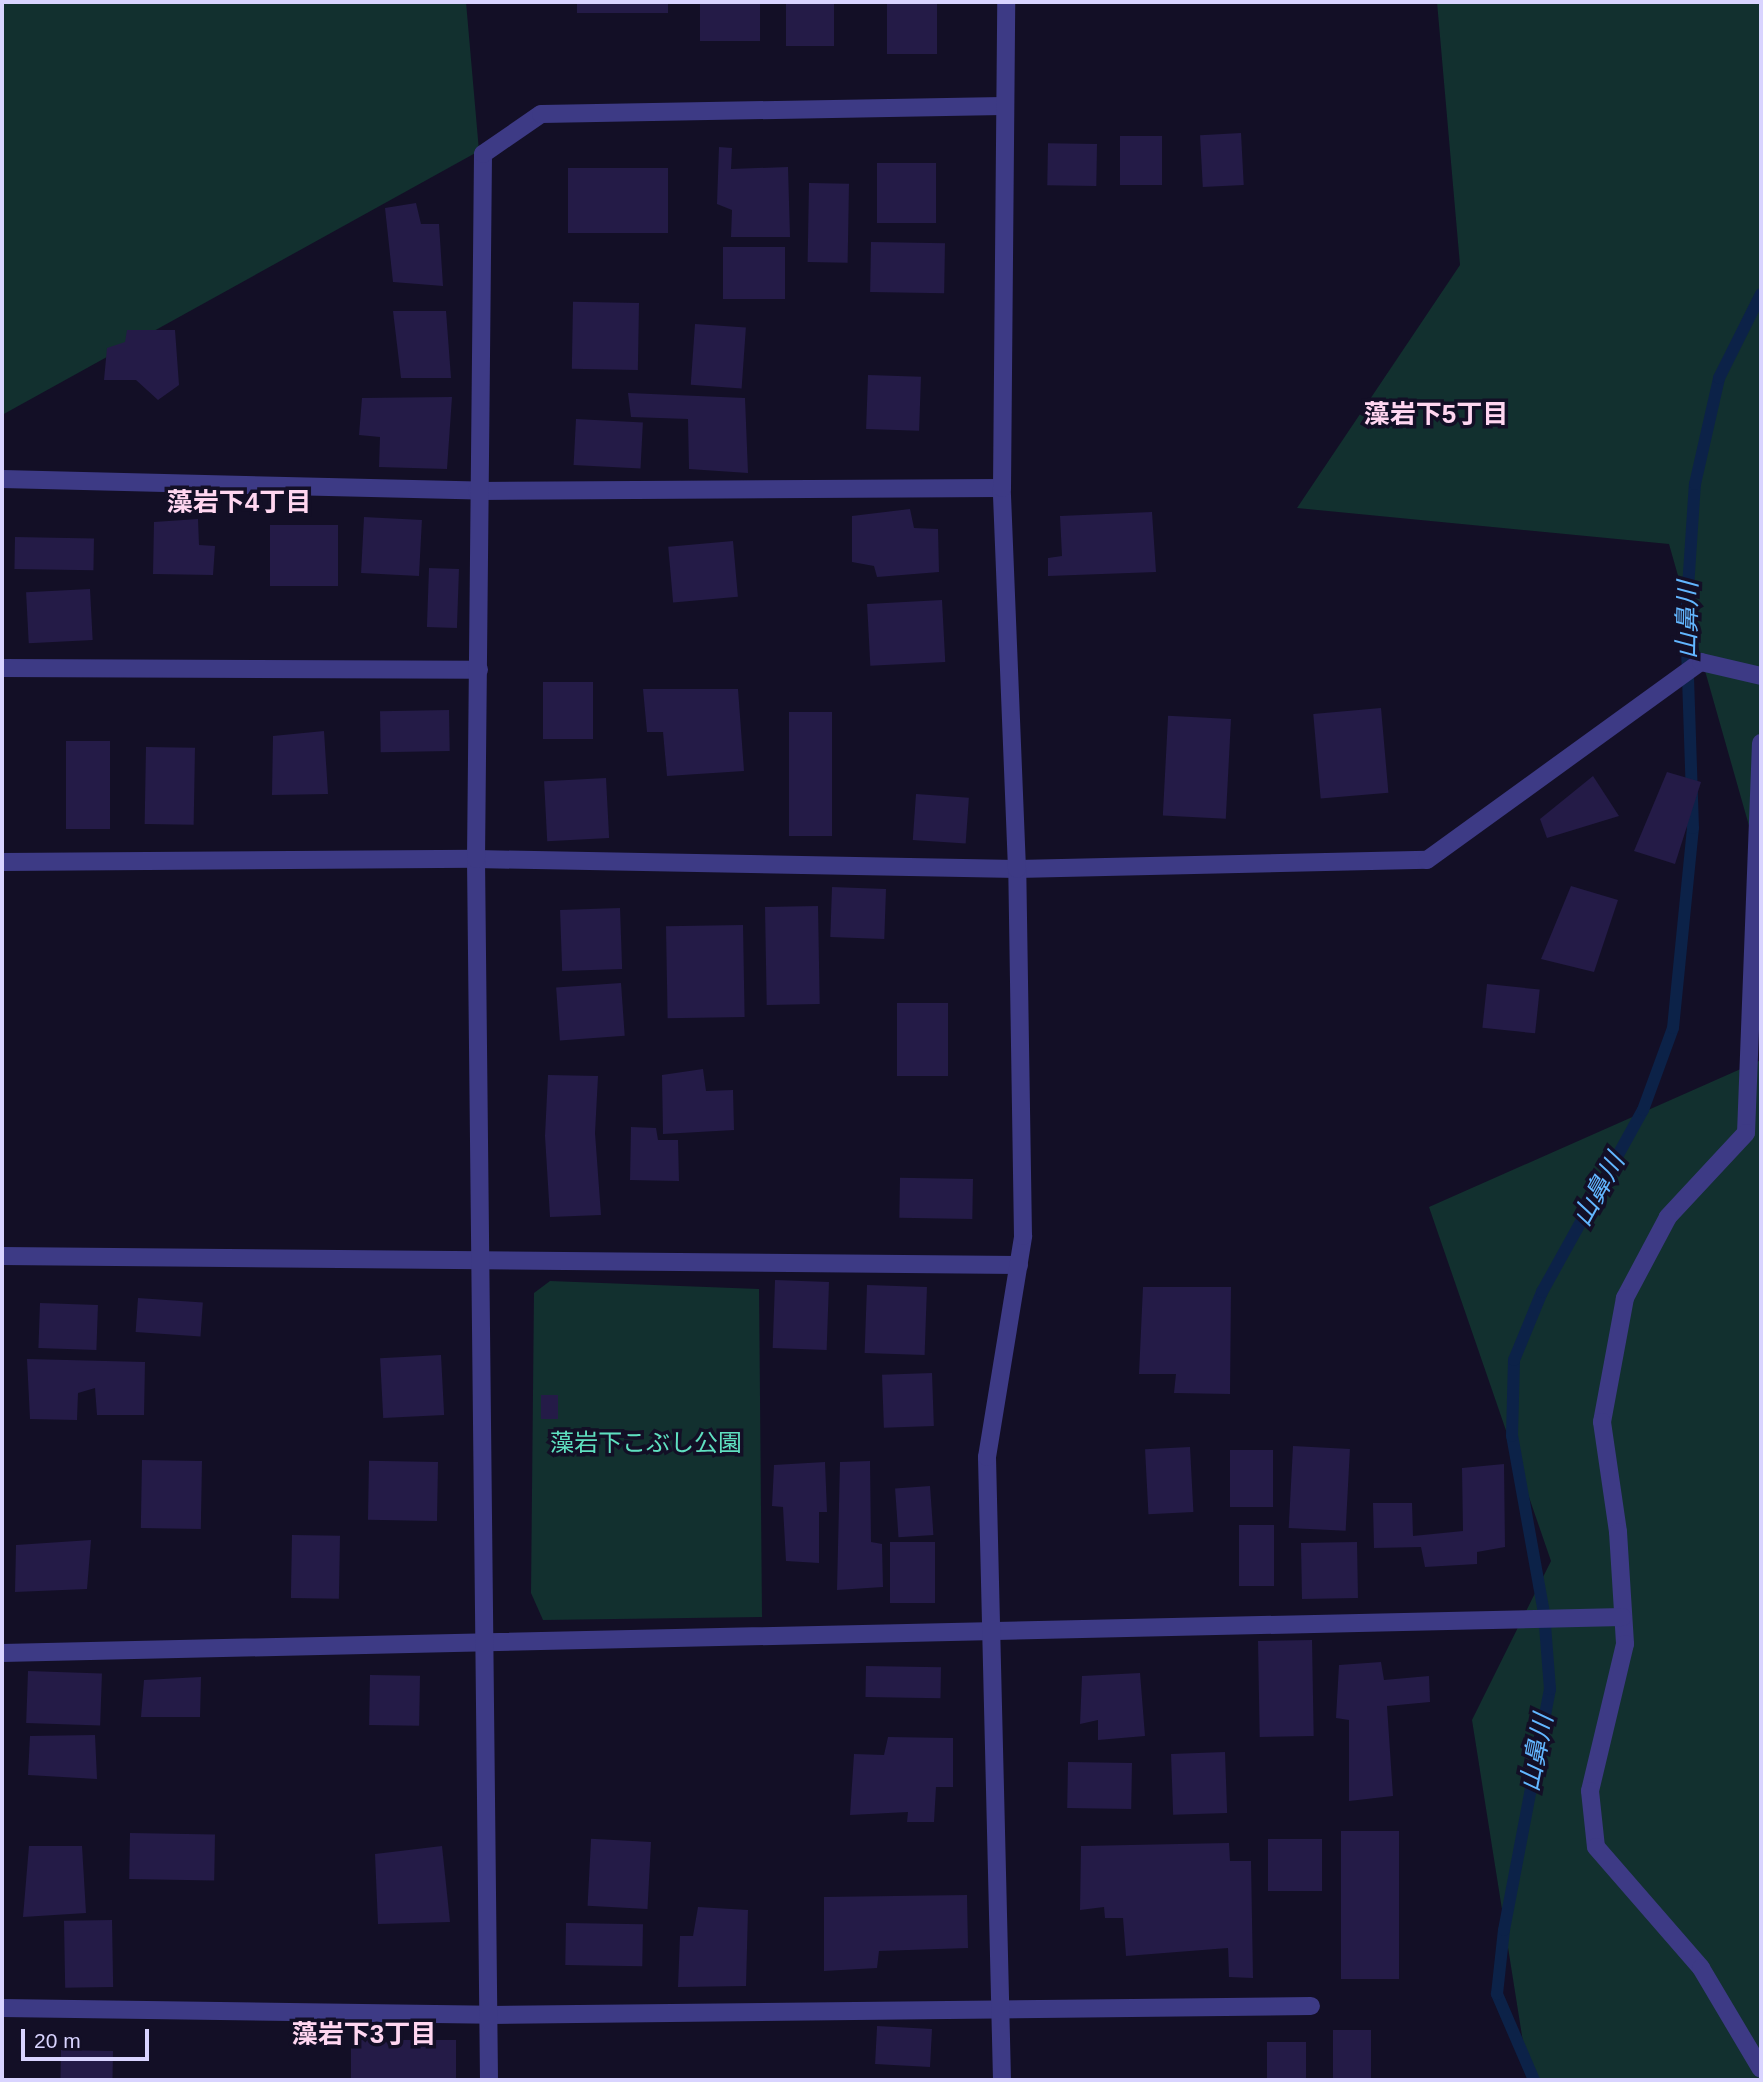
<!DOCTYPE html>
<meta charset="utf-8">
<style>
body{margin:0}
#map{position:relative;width:1763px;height:2082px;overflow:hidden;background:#130f26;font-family:Arial,"Noto Sans JP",sans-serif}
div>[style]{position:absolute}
.green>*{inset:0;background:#12302f}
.stream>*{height:12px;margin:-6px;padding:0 6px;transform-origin:6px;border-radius:6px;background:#0c2248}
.building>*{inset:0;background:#241b47;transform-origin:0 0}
.minor>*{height:18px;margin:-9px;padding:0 9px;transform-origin:9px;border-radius:9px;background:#3d3a85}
span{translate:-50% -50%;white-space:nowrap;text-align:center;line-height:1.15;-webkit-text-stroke:7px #130f26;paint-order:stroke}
.park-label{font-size:24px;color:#5fe0c0}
.neighbourhood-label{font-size:26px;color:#ffd6f0;font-weight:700}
.water-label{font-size:26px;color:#62b6ff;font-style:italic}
.frame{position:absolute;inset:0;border:4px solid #d9d4ff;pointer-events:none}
.scale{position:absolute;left:21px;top:2029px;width:128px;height:32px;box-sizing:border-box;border:4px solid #d9d4ff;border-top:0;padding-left:9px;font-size:21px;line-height:24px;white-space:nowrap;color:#d9d4ff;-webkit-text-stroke:5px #130f26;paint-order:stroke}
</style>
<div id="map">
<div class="green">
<i style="clip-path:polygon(2px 2px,466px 2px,479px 151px,2px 415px)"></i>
<i style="clip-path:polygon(1437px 2px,1761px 2px,1761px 868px,1669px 544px,1297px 508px,1460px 265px)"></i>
<i style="clip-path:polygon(1761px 1060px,1761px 2080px,1529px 2080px,1472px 1720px,1551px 1561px,1429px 1207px)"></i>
<i style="clip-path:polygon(550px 1281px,759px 1289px,762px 1617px,543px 1620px,531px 1593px,534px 1293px)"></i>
</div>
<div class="stream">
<i style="left:1534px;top:2080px;width:94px;rotate:-113.3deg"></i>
<i style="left:1497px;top:1994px;width:64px;rotate:-83.8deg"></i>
<i style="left:1504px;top:1930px;width:245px;rotate:-79.2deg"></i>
<i style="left:1550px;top:1689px;width:76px;rotate:-94.5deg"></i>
<i style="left:1544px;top:1613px;width:180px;rotate:-100.2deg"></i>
<i style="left:1512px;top:1436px;width:76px;rotate:-88.5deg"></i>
<i style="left:1514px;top:1360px;width:74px;rotate:-67.6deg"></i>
<i style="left:1542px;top:1292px;width:208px;rotate:-61deg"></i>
<i style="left:1643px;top:1110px;width:87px;rotate:-69.9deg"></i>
<i style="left:1673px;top:1028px;width:201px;rotate:-84.3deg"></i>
<i style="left:1693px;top:828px;width:210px;rotate:-91.9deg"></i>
<i style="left:1686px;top:618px;width:134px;rotate:-86.2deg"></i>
<i style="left:1695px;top:484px;width:109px;rotate:-77.2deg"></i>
<i style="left:1719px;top:378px;width:94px;rotate:-63.4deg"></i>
</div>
<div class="building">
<i style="left:577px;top:2px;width:91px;height:11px"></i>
<i style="left:700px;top:2px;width:60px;height:39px"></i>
<i style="left:786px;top:2px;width:48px;height:44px"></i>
<i style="left:887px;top:2px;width:50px;height:52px"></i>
<i style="left:1241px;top:133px;width:52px;height:41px;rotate:87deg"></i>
<i style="left:1120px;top:136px;width:42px;height:49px"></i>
<i style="left:1097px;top:144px;width:42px;height:49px;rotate:91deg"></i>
<i style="clip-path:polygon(719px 147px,732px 148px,731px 169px,788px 167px,790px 237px,731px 237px,732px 210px,717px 204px)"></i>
<i style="left:877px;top:163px;width:59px;height:60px"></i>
<i style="left:668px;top:168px;width:65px;height:100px;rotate:90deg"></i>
<i style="left:809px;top:183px;width:40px;height:79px;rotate:1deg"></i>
<i style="clip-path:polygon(416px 203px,421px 224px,439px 224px,443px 286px,393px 282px,385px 208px)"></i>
<i style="left:871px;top:242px;width:74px;height:50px;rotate:1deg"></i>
<i style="left:785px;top:247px;width:52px;height:62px;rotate:90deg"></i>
<i style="left:639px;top:303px;width:67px;height:66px;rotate:91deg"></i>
<i style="clip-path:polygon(393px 311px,446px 311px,451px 378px,401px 378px)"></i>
<i style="left:695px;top:324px;width:51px;height:61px;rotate:4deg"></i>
<i style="clip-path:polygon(127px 330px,175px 330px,179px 385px,158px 400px,136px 380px,104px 380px,107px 348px,125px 342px)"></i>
<i style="left:868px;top:375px;width:53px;height:54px;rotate:2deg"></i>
<i style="clip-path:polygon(628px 393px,745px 398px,748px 473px,689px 469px,688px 419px,631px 417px)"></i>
<i style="clip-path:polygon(452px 397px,447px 469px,379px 467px,380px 437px,359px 435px,362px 398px)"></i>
<i style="left:576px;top:419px;width:67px;height:46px;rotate:3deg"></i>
<i style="clip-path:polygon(910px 509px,914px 528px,938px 529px,939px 572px,877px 577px,874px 566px,852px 562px,852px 516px)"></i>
<i style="clip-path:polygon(1152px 512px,1156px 572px,1048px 576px,1048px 558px,1062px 556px,1060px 516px)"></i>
<i style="left:364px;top:517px;width:58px;height:56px;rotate:3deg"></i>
<i style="clip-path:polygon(198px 519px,199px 545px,215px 546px,213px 575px,153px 574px,154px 522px)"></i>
<i style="left:270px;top:525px;width:68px;height:61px"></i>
<i style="left:15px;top:537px;width:79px;height:32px;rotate:1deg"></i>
<i style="left:733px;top:541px;width:56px;height:65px;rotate:85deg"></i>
<i style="left:429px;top:568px;width:30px;height:59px;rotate:2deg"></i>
<i style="left:90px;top:589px;width:51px;height:64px;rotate:87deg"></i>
<i style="left:942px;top:600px;width:62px;height:75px;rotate:87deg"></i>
<i style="left:593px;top:682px;width:57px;height:50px;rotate:90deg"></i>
<i style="clip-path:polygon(643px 689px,738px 689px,744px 771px,667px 776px,663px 732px,647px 732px)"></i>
<i style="left:1381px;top:708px;width:85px;height:68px;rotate:85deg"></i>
<i style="left:449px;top:710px;width:41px;height:69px;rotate:89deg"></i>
<i style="left:832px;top:712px;width:124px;height:43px;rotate:90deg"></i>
<i style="left:1231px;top:719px;width:100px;height:63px;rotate:93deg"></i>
<i style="clip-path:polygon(324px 731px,328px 794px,272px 795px,273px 736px)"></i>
<i style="left:110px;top:741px;width:88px;height:44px;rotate:90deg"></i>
<i style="left:146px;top:747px;width:49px;height:77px;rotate:1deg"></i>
<i style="clip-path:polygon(1667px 772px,1701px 782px,1675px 864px,1634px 851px)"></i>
<i style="clip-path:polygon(1593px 776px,1619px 816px,1547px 838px,1540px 819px)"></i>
<i style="left:606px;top:778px;width:60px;height:62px;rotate:87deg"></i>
<i style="left:916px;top:794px;width:53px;height:46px;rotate:4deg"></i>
<i style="clip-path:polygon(1571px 886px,1618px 900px,1594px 972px,1541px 959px)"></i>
<i style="left:886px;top:889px;width:50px;height:54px;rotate:92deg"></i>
<i style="left:818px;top:906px;width:98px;height:53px;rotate:89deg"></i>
<i style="left:620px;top:908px;width:61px;height:60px;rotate:88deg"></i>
<i style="left:743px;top:925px;width:92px;height:77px;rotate:89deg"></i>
<i style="left:621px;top:983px;width:53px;height:65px;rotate:86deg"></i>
<i style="left:1487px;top:984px;width:53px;height:44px;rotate:6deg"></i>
<i style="left:897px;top:1003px;width:51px;height:73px"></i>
<i style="clip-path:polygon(703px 1069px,706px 1091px,733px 1090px,734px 1130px,663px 1134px,662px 1075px)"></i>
<i style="clip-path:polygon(548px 1075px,598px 1076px,595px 1133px,601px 1215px,550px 1217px,545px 1136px)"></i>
<i style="clip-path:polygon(631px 1127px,656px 1128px,658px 1140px,678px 1140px,679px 1181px,630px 1180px)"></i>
<i style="left:973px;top:1179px;width:40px;height:73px;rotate:91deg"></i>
<i style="left:829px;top:1282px;width:68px;height:54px;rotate:92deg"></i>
<i style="left:867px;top:1285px;width:60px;height:68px;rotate:2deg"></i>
<i style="clip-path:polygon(1143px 1287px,1231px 1287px,1230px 1394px,1174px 1393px,1176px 1374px,1139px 1374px)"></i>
<i style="left:138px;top:1298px;width:65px;height:34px;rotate:4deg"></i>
<i style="left:40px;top:1303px;width:58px;height:45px;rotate:2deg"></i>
<i style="left:441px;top:1355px;width:60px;height:61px;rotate:87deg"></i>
<i style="clip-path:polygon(27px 1359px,145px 1362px,144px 1415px,97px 1415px,95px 1388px,78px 1393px,77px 1420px,30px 1419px)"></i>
<i style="left:932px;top:1373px;width:53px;height:50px;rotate:88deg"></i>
<i style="left:541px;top:1395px;width:17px;height:24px"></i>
<i style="left:1293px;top:1446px;width:57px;height:82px;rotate:3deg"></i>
<i style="left:1190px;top:1447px;width:65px;height:45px;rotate:87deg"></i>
<i style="left:1230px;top:1450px;width:43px;height:57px"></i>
<i style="left:142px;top:1460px;width:60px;height:68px;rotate:1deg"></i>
<i style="clip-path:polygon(870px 1461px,871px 1542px,882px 1544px,883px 1587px,837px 1590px,840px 1462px)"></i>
<i style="left:438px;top:1462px;width:59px;height:69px;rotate:91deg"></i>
<i style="clip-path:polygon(825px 1462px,827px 1512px,819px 1512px,819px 1563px,786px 1561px,783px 1507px,772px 1506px,774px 1465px)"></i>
<i style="clip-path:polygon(1504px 1464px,1505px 1547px,1477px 1552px,1477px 1564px,1425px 1567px,1421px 1547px,1374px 1548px,1373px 1503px,1412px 1503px,1413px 1536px,1463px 1531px,1462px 1468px)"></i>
<i style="left:930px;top:1486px;width:49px;height:35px;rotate:86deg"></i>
<i style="left:1239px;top:1525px;width:35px;height:61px"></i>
<i style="left:292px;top:1535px;width:48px;height:63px;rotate:1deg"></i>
<i style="clip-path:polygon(91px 1540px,87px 1589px,15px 1592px,16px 1545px)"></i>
<i style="left:935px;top:1542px;width:61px;height:45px;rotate:90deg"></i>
<i style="left:1357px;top:1542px;width:56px;height:56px;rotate:89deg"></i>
<i style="left:1312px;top:1640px;width:96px;height:54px;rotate:89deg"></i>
<i style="clip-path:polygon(1381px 1662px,1384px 1680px,1429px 1676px,1430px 1702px,1387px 1706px,1393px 1796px,1349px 1801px,1349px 1720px,1336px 1718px,1339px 1665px)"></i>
<i style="left:866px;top:1666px;width:75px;height:31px;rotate:1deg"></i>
<i style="left:28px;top:1671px;width:74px;height:52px;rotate:2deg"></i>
<i style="clip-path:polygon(1140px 1673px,1145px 1736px,1098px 1740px,1098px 1720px,1080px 1724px,1082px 1676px)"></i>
<i style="left:370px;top:1675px;width:50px;height:50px;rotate:1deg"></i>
<i style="clip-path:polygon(201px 1677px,200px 1717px,141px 1717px,144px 1680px)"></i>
<i style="clip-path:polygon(95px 1735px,97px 1779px,28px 1775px,30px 1736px)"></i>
<i style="clip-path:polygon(888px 1737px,953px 1738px,953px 1787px,936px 1787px,934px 1822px,907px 1822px,908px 1812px,850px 1815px,854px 1754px,884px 1755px)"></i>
<i style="left:1225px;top:1752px;width:61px;height:54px;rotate:88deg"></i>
<i style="left:1068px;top:1762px;width:64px;height:46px;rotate:1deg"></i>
<i style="left:1399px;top:1831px;width:148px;height:58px;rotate:90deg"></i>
<i style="left:130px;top:1833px;width:85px;height:46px;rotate:1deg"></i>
<i style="left:1322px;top:1839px;width:52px;height:54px;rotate:90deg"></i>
<i style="left:651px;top:1842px;width:67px;height:60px;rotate:93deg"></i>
<i style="clip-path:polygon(1229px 1843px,1230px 1861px,1251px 1861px,1253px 1978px,1229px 1977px,1228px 1948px,1126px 1956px,1123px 1918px,1105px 1918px,1104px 1907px,1080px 1910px,1081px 1846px)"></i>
<i style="clip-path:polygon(29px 1846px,82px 1846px,86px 1913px,23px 1917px)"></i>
<i style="clip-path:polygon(442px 1846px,450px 1922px,378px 1924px,375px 1854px)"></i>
<i style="clip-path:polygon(967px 1895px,968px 1948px,879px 1951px,877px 1968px,824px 1971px,824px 1897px)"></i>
<i style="clip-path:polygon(698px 1907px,748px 1910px,746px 1986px,678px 1987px,680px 1936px,693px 1936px)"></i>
<i style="left:112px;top:1920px;width:67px;height:48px;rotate:89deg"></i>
<i style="left:566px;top:1923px;width:77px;height:42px;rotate:1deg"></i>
<i style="left:932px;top:2029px;width:38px;height:55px;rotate:93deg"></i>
<i style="left:1333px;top:2030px;width:38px;height:50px"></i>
<i style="left:456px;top:2040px;width:40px;height:105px;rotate:90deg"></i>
<i style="left:1306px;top:2042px;width:38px;height:39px;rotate:90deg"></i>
<i style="left:61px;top:2050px;width:52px;height:30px;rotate:1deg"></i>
</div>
<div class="minor">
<i style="left:2px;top:479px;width:475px;rotate:1.4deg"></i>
<i style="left:477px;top:491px;width:525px;rotate:-0.33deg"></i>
<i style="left:2px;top:668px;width:477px;rotate:0.2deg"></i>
<i style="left:1761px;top:743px;width:390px;rotate:92.2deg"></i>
<i style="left:1746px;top:1133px;width:115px;rotate:132.9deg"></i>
<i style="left:1668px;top:1217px;width:92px;rotate:118deg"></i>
<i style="left:1625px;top:1298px;width:126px;rotate:100.5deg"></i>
<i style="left:1602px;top:1422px;width:111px;rotate:81.7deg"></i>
<i style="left:1618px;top:1532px;width:112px;rotate:86.4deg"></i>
<i style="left:1625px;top:1644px;width:151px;rotate:103.4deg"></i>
<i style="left:1590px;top:1791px;width:56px;rotate:83.9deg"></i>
<i style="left:1596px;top:1847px;width:160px;rotate:49deg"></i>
<i style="left:1701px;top:1968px;width:117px;rotate:59.3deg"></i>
<i style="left:2px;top:862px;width:474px;rotate:-0.4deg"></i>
<i style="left:476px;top:859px;width:541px;rotate:1.06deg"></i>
<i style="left:1017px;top:869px;width:410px;rotate:-1.3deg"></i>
<i style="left:1427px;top:860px;width:338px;rotate:-35.9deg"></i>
<i style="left:1701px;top:662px;width:62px;rotate:13.1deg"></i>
<i style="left:2px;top:1256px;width:1017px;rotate:0.51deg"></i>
<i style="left:2px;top:1653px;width:1621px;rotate:-1.27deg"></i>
<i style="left:2px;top:2008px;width:488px;rotate:0.8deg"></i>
<i style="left:490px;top:2015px;width:821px;rotate:-0.63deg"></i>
<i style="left:489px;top:2080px;width:1221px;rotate:-90.61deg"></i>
<i style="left:476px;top:859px;width:705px;rotate:-89.43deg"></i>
<i style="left:483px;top:154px;width:70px;rotate:-34.6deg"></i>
<i style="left:541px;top:114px;width:462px;rotate:-1deg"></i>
<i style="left:1002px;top:2080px;width:623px;rotate:-91.38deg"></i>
<i style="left:987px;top:1457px;width:224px;rotate:-80.7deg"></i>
<i style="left:1023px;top:1236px;width:367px;rotate:-90.9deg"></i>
<i style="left:1017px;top:869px;width:381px;rotate:-92.3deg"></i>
<i style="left:1002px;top:488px;width:486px;rotate:-89.5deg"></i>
</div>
<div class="park-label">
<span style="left:646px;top:1443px">藻岩下こぶし公園</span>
</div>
<div class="neighbourhood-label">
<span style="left:1436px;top:415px">藻岩下5丁目</span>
<span style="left:239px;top:503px">藻岩下4丁目</span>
<span style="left:364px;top:2035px">藻岩下3丁目</span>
</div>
<div class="water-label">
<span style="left:1688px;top:620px;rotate:-89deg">山鼻川</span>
<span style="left:1599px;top:1190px;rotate:-61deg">山鼻川</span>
<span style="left:1537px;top:1753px;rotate:-79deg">山鼻川</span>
</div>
<div class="frame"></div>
<div class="scale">20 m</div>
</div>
